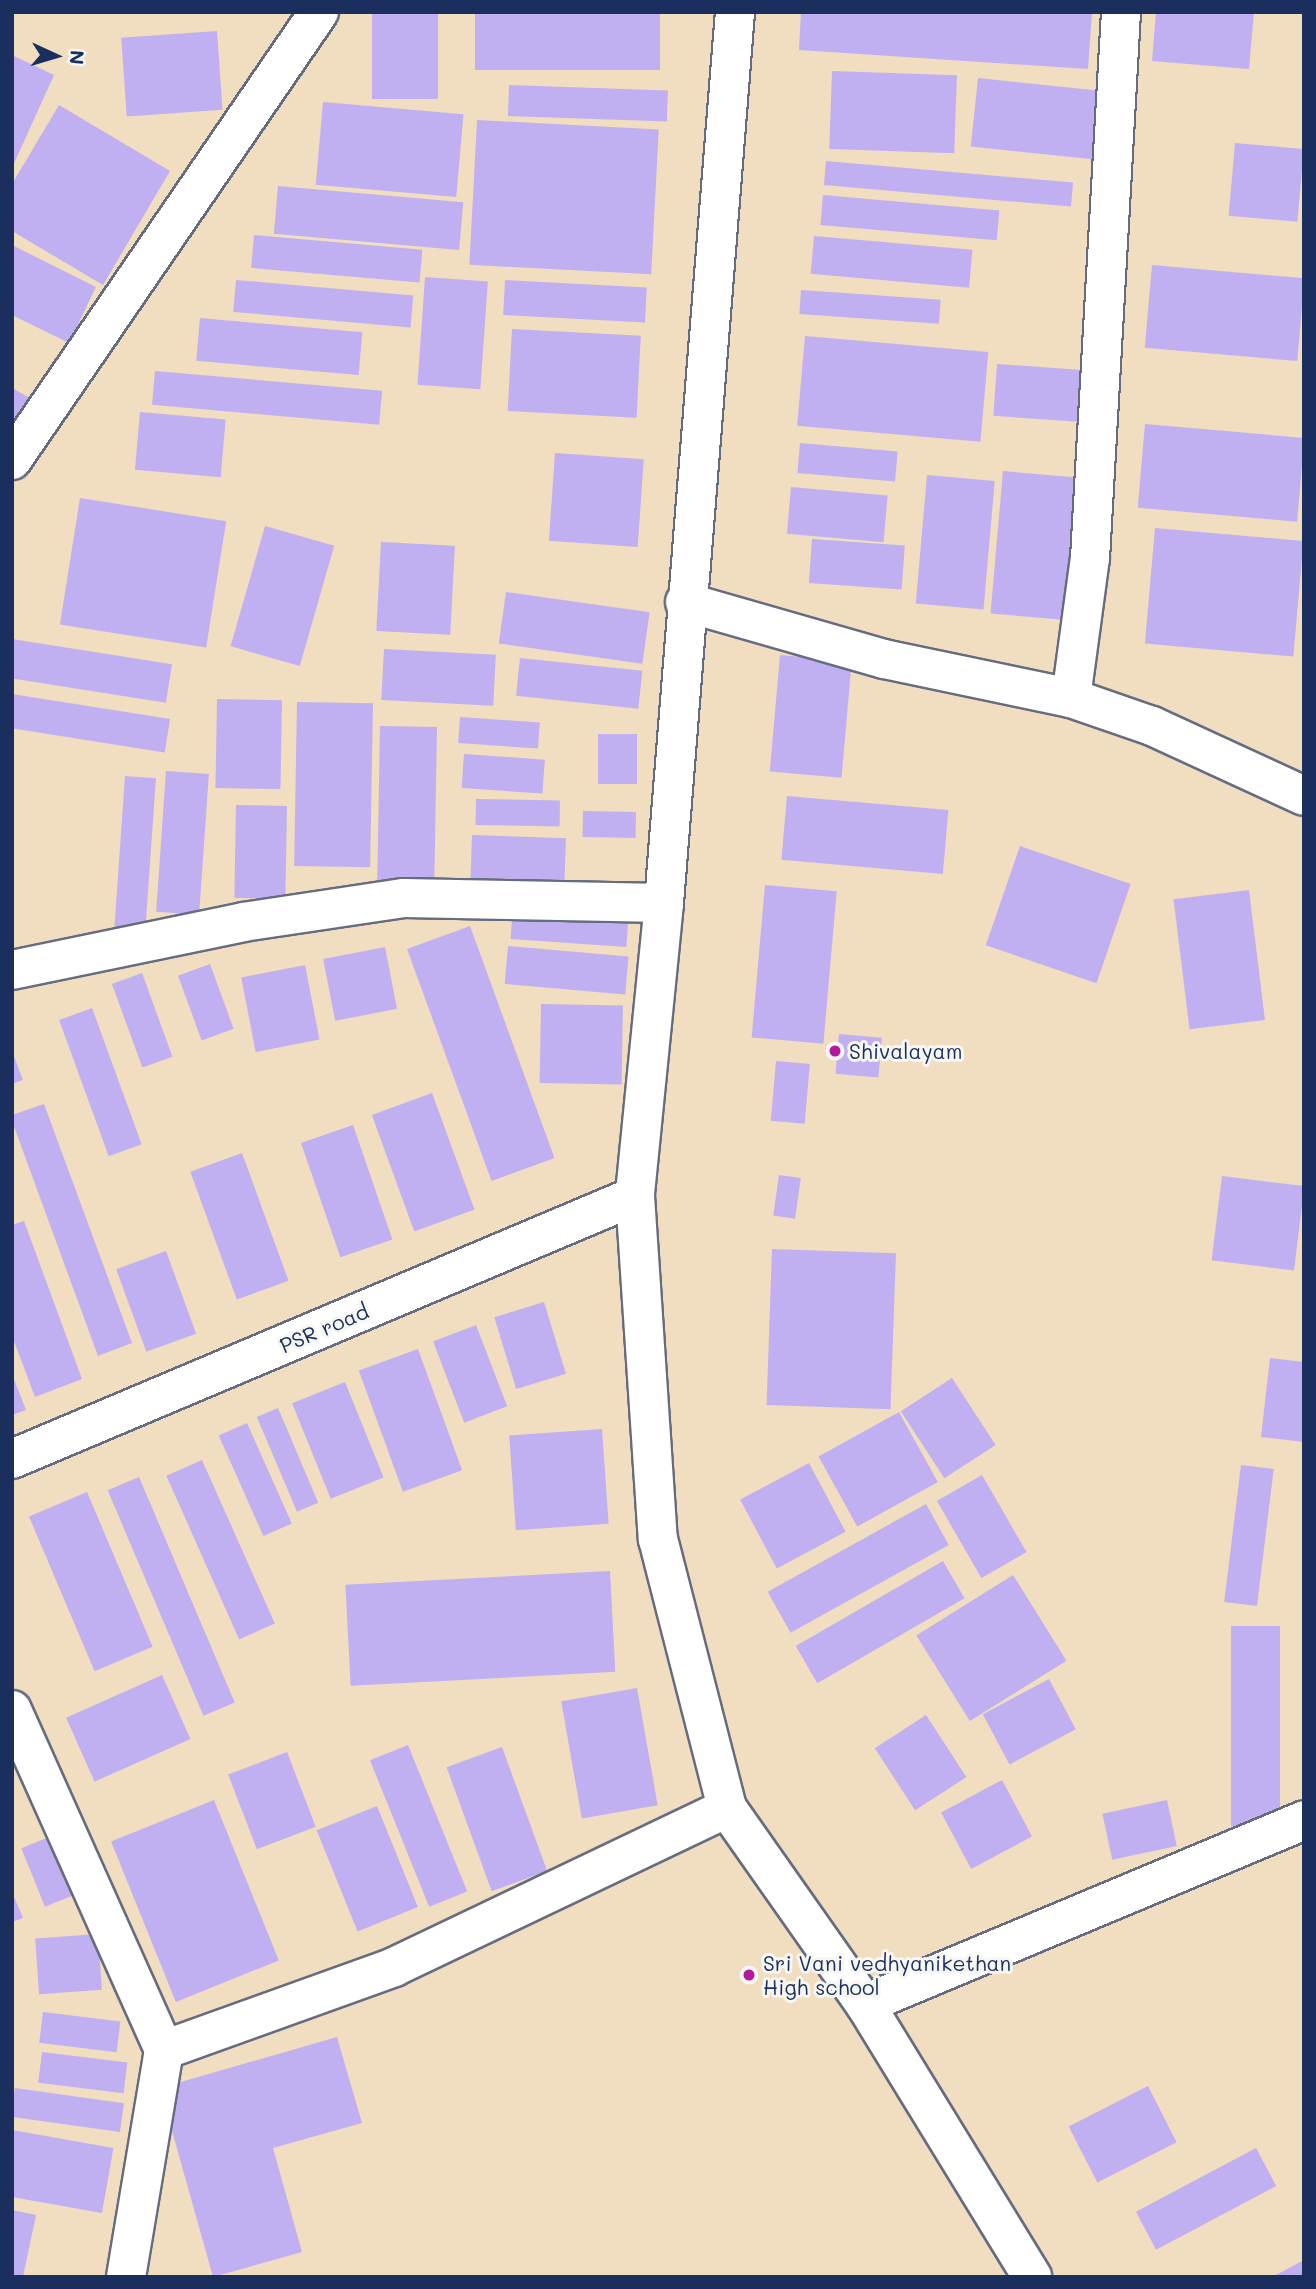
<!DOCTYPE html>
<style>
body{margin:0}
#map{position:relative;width:1316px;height:2289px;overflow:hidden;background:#f1ddbf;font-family:Mali,sans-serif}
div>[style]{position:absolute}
.building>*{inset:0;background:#c0b0f1;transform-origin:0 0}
.roads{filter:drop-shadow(2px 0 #666c80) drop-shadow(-2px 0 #666c80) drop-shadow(0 2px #666c80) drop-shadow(0 -2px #666c80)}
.street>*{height:38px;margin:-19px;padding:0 19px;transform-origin:19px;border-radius:19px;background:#fff}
.dots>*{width:19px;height:19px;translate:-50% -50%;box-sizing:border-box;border:4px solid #f6f6f2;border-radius:50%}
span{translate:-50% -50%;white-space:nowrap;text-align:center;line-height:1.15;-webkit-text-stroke:6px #f6f6f2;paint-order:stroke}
.poi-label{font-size:21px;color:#1b2f5e}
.left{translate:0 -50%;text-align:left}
.street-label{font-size:21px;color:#1b2f5e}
.frame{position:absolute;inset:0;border:14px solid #1b2f5e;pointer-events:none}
.north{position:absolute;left:21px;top:21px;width:70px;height:70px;-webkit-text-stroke:5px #f6f6f2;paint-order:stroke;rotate:94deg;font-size:19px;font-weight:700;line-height:28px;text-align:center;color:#1b2f5e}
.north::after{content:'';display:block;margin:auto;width:24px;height:32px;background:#1b2f5e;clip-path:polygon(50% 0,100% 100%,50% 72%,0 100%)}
</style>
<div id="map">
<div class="building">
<i style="left:372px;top:12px;width:66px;height:87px"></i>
<i style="left:475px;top:12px;width:185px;height:58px"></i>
<i style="clip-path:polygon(801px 12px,1092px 12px,1088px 69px,799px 50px)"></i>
<i style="clip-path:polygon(1156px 12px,1254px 12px,1249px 69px,1152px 61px)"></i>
<i style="left:217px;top:31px;width:79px;height:96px;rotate:86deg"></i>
<i style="clip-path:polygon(12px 55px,54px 75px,12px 168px)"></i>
<i style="left:832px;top:71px;width:125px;height:78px;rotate:2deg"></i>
<i style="left:978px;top:78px;width:122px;height:69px;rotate:6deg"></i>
<i style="left:509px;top:85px;width:159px;height:31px;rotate:2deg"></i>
<i style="left:323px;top:102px;width:141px;height:83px;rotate:5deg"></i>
<i style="clip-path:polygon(59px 105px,170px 171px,103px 285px,12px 231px,12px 184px)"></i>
<i style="left:477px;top:120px;width:182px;height:145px;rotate:3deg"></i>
<i style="left:1235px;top:143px;width:69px;height:73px;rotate:5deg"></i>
<i style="left:826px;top:161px;width:248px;height:24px;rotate:5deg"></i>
<i style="left:278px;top:186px;width:186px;height:48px;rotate:5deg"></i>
<i style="left:823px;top:195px;width:177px;height:30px;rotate:5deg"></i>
<i style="left:254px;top:235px;width:169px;height:33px;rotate:5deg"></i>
<i style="left:814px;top:236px;width:159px;height:38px;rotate:5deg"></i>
<i style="clip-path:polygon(12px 245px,96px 287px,69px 343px,12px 315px)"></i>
<i style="left:1152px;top:265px;width:153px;height:83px;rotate:5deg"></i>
<i style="left:425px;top:277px;width:63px;height:108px;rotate:4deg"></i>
<i style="left:236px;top:280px;width:178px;height:32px;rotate:5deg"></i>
<i style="left:505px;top:280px;width:142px;height:35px;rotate:3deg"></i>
<i style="left:801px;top:290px;width:140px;height:24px;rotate:4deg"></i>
<i style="left:200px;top:318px;width:163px;height:43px;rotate:5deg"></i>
<i style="left:512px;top:329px;width:129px;height:82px;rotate:3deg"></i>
<i style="left:805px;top:336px;width:184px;height:90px;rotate:5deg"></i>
<i style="left:997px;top:364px;width:103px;height:52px;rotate:4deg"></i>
<i style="left:155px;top:371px;width:228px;height:34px;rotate:5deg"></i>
<i style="clip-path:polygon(12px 388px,37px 402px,12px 447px)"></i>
<i style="left:140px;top:412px;width:86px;height:58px;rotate:5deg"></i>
<i style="left:1145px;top:424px;width:160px;height:84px;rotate:5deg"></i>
<i style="left:800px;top:443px;width:98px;height:30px;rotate:5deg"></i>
<i style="left:555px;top:453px;width:89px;height:88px;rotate:4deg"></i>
<i style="left:1003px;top:471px;width:82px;height:143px;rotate:5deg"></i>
<i style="left:927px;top:475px;width:68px;height:129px;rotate:5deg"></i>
<i style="left:791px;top:487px;width:97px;height:47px;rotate:5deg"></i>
<i style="left:80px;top:498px;width:148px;height:128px;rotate:9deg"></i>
<i style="left:265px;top:526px;width:72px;height:125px;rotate:16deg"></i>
<i style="left:1155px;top:528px;width:149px;height:116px;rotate:5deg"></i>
<i style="left:812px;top:539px;width:93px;height:44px;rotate:4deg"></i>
<i style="left:381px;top:542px;width:74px;height:89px;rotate:3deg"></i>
<i style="left:506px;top:592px;width:145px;height:52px;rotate:8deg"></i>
<i style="left:12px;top:639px;width:162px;height:39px;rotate:9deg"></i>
<i style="left:384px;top:649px;width:112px;height:51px;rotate:3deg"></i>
<i style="left:780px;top:655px;width:72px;height:117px;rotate:5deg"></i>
<i style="left:520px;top:658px;width:123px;height:38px;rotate:6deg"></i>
<i style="left:12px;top:694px;width:160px;height:34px;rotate:9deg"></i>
<i style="left:217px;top:699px;width:65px;height:89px;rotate:1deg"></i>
<i style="left:297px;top:702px;width:76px;height:164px;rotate:1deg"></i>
<i style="left:460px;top:717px;width:80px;height:26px;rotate:4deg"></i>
<i style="left:380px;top:726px;width:57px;height:159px;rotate:1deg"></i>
<i style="left:598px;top:734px;width:39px;height:50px"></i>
<i style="left:464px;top:754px;width:81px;height:34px;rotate:4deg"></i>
<i style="left:166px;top:771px;width:43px;height:141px;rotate:4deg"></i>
<i style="left:125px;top:776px;width:31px;height:155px;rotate:4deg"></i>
<i style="left:787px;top:796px;width:162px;height:64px;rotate:5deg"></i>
<i style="left:476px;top:799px;width:84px;height:26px;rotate:1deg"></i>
<i style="left:236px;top:805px;width:51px;height:93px;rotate:1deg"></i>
<i style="left:583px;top:811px;width:53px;height:26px;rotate:1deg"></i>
<i style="left:472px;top:835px;width:94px;height:58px;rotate:2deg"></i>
<i style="left:1020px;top:846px;width:117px;height:105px;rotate:19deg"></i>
<i style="left:765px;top:885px;width:72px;height:153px;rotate:5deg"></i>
<i style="left:1249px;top:890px;width:131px;height:76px;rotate:83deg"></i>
<i style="left:513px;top:905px;width:116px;height:34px;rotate:4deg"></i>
<i style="left:470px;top:926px;width:247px;height:67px;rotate:70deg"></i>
<i style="left:508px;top:946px;width:121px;height:38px;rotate:5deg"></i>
<i style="left:385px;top:947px;width:63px;height:63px;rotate:79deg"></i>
<i style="left:210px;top:964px;width:69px;height:34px;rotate:70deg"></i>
<i style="left:305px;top:965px;width:76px;height:65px;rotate:79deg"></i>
<i style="left:142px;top:973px;width:89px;height:32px;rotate:70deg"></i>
<i style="left:541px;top:1004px;width:82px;height:79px;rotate:1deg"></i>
<i style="left:92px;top:1008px;width:145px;height:35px;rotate:70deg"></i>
<i style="left:839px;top:1034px;width:43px;height:40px;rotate:5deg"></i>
<i style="clip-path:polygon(12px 1051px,23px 1080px,12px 1084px)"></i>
<i style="left:776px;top:1061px;width:34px;height:60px;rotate:5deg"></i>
<i style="left:432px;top:1093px;width:124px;height:64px;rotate:70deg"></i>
<i style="clip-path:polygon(44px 1104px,132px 1343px,98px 1356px,12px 1121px,12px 1115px)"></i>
<i style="left:353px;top:1125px;width:121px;height:55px;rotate:71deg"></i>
<i style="left:242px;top:1153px;width:136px;height:55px;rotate:70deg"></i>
<i style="left:779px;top:1175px;width:22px;height:41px;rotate:8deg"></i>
<i style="left:1222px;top:1176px;width:83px;height:85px;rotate:7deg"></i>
<i style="clip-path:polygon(24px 1221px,82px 1379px,35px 1397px,12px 1336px,12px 1225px)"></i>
<i style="left:772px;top:1249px;width:124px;height:156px;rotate:2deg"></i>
<i style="left:166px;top:1251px;width:88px;height:53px;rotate:70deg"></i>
<i style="left:544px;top:1302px;width:75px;height:52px;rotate:73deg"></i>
<i style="left:476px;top:1325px;width:87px;height:46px;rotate:69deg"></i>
<i style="left:418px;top:1349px;width:129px;height:63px;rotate:70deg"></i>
<i style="clip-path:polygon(1270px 1358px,1304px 1362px,1304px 1442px,1261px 1437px)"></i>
<i style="clip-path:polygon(12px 1374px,26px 1410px,12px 1415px)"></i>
<i style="left:952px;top:1378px;width:80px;height:61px;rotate:57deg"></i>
<i style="left:345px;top:1382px;width:103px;height:57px;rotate:68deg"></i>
<i style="left:278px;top:1408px;width:103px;height:23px;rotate:67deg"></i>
<i style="left:899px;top:1412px;width:80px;height:92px;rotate:61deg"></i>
<i style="left:247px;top:1423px;width:110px;height:31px;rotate:66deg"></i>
<i style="left:602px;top:1429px;width:95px;height:93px;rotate:86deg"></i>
<i style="left:202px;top:1460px;width:179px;height:39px;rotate:66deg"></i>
<i style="left:809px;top:1463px;width:78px;height:78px;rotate:62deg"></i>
<i style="left:1241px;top:1465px;width:33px;height:138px;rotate:7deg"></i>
<i style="left:982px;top:1475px;width:89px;height:52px;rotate:60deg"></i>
<i style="left:139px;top:1477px;width:245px;height:34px;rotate:67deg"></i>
<i style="left:87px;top:1492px;width:168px;height:63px;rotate:67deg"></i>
<i style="left:926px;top:1504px;width:47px;height:181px;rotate:61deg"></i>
<i style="left:943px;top:1561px;width:43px;height:170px;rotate:60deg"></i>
<i style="left:610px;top:1571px;width:101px;height:265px;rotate:87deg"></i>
<i style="left:1013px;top:1575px;width:101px;height:114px;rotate:58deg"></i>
<i style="left:1231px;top:1626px;width:49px;height:200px"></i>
<i style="left:162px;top:1675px;width:70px;height:105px;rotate:66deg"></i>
<i style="left:1049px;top:1679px;width:57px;height:75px;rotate:62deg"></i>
<i style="left:637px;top:1688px;width:119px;height:77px;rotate:80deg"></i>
<i style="left:926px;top:1715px;width:74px;height:61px;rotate:57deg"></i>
<i style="left:408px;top:1745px;width:158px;height:41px;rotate:68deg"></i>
<i style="left:502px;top:1747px;width:132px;height:59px;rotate:70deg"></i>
<i style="left:287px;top:1752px;width:80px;height:63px;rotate:69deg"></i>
<i style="left:1002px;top:1780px;width:64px;height:69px;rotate:62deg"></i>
<i style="left:214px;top:1800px;width:173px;height:111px;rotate:68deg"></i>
<i style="left:1167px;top:1800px;width:47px;height:66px;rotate:78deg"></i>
<i style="left:377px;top:1806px;width:109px;height:65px;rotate:68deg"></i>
<i style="left:64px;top:1831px;width:63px;height:46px;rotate:68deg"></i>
<i style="clip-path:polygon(12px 1892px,23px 1918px,12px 1922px)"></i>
<i style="left:98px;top:1934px;width:56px;height:63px;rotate:86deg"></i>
<i style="left:43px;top:2012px;width:78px;height:31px;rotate:7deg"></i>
<i style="clip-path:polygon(337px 2037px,362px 2123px,273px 2148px,302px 2252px,213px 2277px,160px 2088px)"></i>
<i style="left:42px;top:2052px;width:86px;height:31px;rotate:7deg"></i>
<i style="left:1148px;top:2086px;width:63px;height:89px;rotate:63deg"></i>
<i style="left:15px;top:2088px;width:110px;height:29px;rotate:8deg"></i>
<i style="left:12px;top:2130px;width:103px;height:66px;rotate:10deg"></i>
<i style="left:1256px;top:2148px;width:43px;height:136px;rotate:62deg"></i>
<i style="clip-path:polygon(12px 2210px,36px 2215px,23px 2277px,12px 2277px)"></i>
<i style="clip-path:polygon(1304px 2260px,1304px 2277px,1272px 2277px)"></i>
</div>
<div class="roads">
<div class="street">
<i style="left:735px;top:12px;width:894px;rotate:94.56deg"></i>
<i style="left:664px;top:903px;width:294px;rotate:95.7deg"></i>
<i style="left:635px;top:1196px;width:344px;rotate:86.2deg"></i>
<i style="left:658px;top:1539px;width:278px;rotate:75.6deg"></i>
<i style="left:727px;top:1808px;width:240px;rotate:54.9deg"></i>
<i style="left:865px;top:2004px;width:320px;rotate:58.5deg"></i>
<i style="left:12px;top:460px;width:543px;rotate:-55.58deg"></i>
<i style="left:685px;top:602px;width:207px;rotate:16deg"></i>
<i style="left:884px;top:659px;width:191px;rotate:11.8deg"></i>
<i style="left:1071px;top:698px;width:86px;rotate:19.1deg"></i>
<i style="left:1152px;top:726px;width:167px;rotate:24.7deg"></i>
<i style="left:1071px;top:698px;width:141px;rotate:-82.3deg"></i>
<i style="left:1090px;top:558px;width:547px;rotate:-86.75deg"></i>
<i style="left:12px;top:970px;width:236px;rotate:-11.7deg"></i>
<i style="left:243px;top:922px;width:163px;rotate:-8.5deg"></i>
<i style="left:404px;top:898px;width:260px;rotate:1.1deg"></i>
<i style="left:12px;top:1459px;width:676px;rotate:-22.89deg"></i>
<i style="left:12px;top:1710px;width:372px;rotate:65.9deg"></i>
<i style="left:865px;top:2004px;width:476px;rotate:-22.7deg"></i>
<i style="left:126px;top:2277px;width:230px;rotate:-80.5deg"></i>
<i style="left:164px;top:2050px;width:245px;rotate:-19.8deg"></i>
<i style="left:394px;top:1967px;width:369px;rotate:-25.5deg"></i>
</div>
</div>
<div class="dots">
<i style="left:835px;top:1051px;background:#b5179e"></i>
<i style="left:749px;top:1975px;background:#b5179e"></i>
</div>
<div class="poi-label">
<span class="left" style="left:849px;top:1051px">Shivalayam</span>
<span class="left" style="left:763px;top:1975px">Sri Vani vedhyanikethan<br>High school</span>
</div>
<div class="street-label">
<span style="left:324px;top:1328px;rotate:-23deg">PSR road</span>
</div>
<div class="frame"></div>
<div class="north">N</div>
</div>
